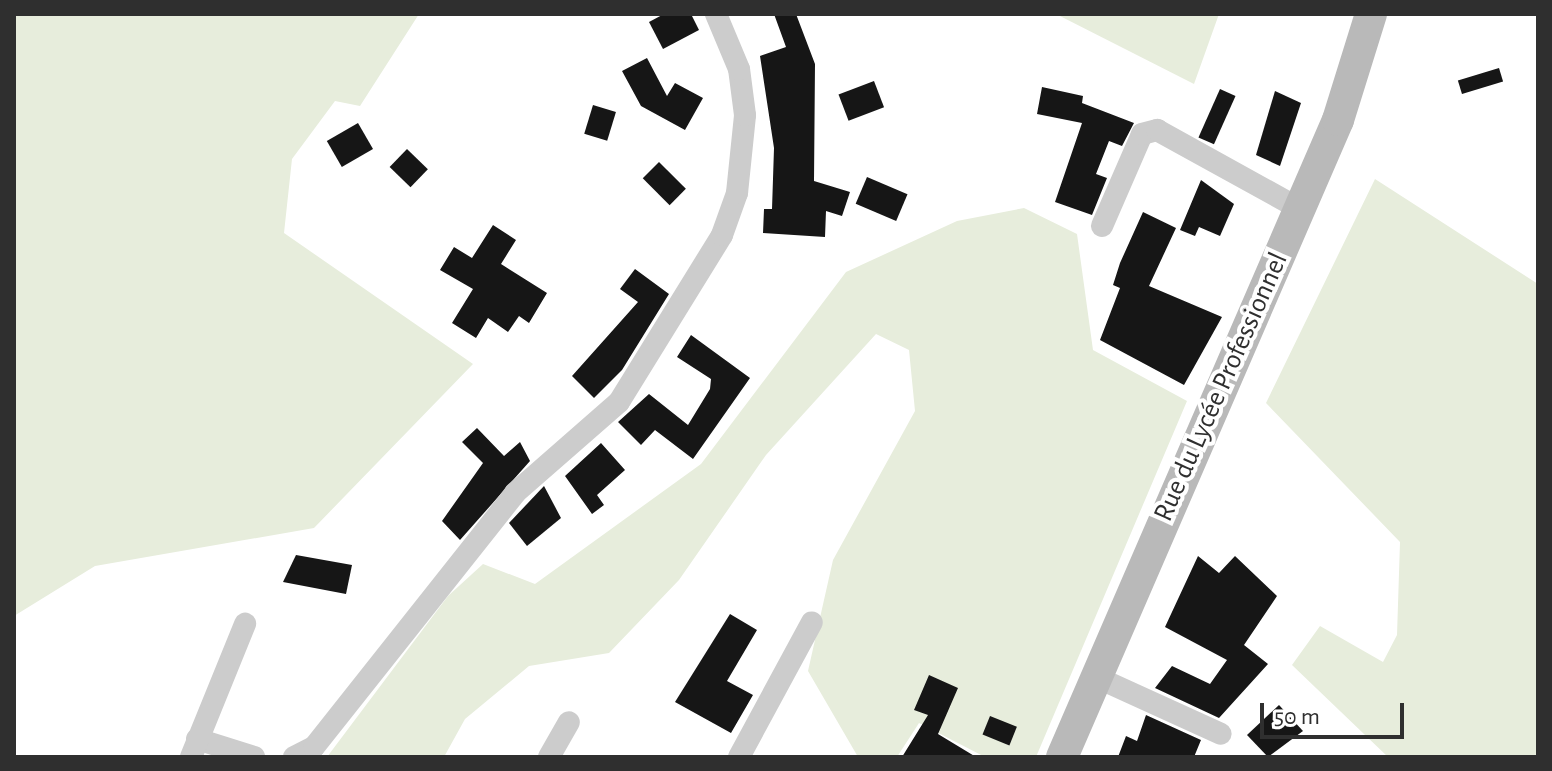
<!DOCTYPE html>
<meta charset="utf-8">
<style>
body{margin:0}
#map{position:relative;width:1552px;height:771px;overflow:hidden;background:#fff;font-family:"Alegreya Sans",sans-serif}
div>[style]{position:absolute}
.green>*{inset:0;background:#e7eddc}
.building>*{inset:0;background:#161616;transform-origin:0 0}
.street>*{height:22px;margin:-11px;padding:0 11px;transform-origin:11px;border-radius:11px;background:#ccc}
.secondary>*{height:32px;margin:-16px;padding:0 16px;transform-origin:16px;border-radius:16px;background:#b9b9b9}
span{translate:-50% -50%;white-space:nowrap;text-align:center;line-height:1.15;-webkit-text-stroke:8px #fff;paint-order:stroke}
.street-label{font-size:28px;color:#2f2f2f}
.frame{position:absolute;inset:0;border:16px solid #2f2f2f;pointer-events:none}
.scale{position:absolute;left:1260px;top:703px;width:144px;height:36px;box-sizing:border-box;border:4px solid #2f2f2f;border-top:0;padding-left:10px;font-size:24px;line-height:28px;white-space:nowrap;color:#2f2f2f;-webkit-text-stroke:6px #fff;paint-order:stroke}
</style>
<div id="map">
<div class="green">
<i style="clip-path:polygon(14px 14px,419px 14px,360px 106px,335px 101px,292px 159px,284px 233px,473px 364px,314px 528px,95px 566px,14px 616px)"></i>
<i style="clip-path:polygon(1056px 14px,1219px 14px,1194px 84px)"></i>
<i style="clip-path:polygon(1375px 179px,1538px 284px,1538px 757px,1388px 757px,1292px 665px,1320px 626px,1383px 662px,1397px 635px,1400px 542px,1266px 403px)"></i>
<i style="clip-path:polygon(1024px 208px,1077px 234px,1093px 350px,1187px 401px,1036px 757px,985px 757px,919px 723px,897px 757px,858px 757px,808px 671px,833px 560px,915px 411px,909px 350px,876px 334px,766px 455px,679px 580px,609px 653px,529px 666px,465px 719px,444px 757px,327px 757px,448px 596px,483px 564px,535px 584px,701px 464px,846px 272px,957px 221px)"></i>
</div>
<div class="building">
<i style="clip-path:polygon(664px 14px,691px 14px,699px 30px,663px 49px,649px 22px)"></i>
<i style="clip-path:polygon(774px 14px,796px 14px,815px 64px,814px 181px,850px 192px,842px 216px,826px 211px,825px 237px,763px 233px,764px 209px,772px 209px,774px 148px,760px 56px,786px 47px)"></i>
<i style="clip-path:polygon(647px 58px,667px 96px,675px 83px,703px 98px,685px 130px,641px 106px,622px 71px)"></i>
<i style="left:1499px;top:68px;width:14px;height:43px;rotate:73deg"></i>
<i style="left:874px;top:81px;width:28px;height:38px;rotate:69deg"></i>
<i style="clip-path:polygon(1042px 87px,1083px 96px,1082px 103px,1134px 123px,1122px 146px,1109px 141px,1096px 174px,1107px 178px,1092px 215px,1055px 202px,1082px 123px,1037px 114px)"></i>
<i style="left:1220px;top:89px;width:17px;height:53px;rotate:24deg"></i>
<i style="clip-path:polygon(1275px 91px,1301px 103px,1280px 166px,1256px 155px)"></i>
<i style="left:593px;top:105px;width:24px;height:30px;rotate:17deg"></i>
<i style="left:358px;top:123px;width:30px;height:36px;rotate:60deg"></i>
<i style="left:407px;top:149px;width:29px;height:25px;rotate:44deg"></i>
<i style="left:659px;top:162px;width:38px;height:23px;rotate:45deg"></i>
<i style="left:867px;top:177px;width:44px;height:29px;rotate:23deg"></i>
<i style="clip-path:polygon(1201px 180px,1234px 204px,1220px 236px,1199px 227px,1195px 236px,1180px 230px)"></i>
<i style="clip-path:polygon(1143px 212px,1176px 228px,1149px 286px,1222px 317px,1184px 385px,1100px 340px,1120px 288px,1113px 285px,1120px 263px)"></i>
<i style="clip-path:polygon(493px 225px,516px 240px,501px 264px,547px 293px,529px 323px,519px 316px,508px 332px,488px 318px,476px 338px,452px 323px,473px 289px,440px 270px,454px 247px,472px 258px)"></i>
<i style="clip-path:polygon(635px 269px,669px 294px,622px 370px,594px 398px,572px 376px,638px 302px,620px 289px)"></i>
<i style="clip-path:polygon(691px 335px,750px 378px,693px 459px,655px 430px,641px 445px,618px 422px,649px 394px,688px 425px,710px 389px,711px 379px,677px 357px)"></i>
<i style="clip-path:polygon(477px 428px,504px 456px,520px 442px,530px 461px,460px 540px,442px 521px,483px 463px,462px 442px)"></i>
<i style="clip-path:polygon(601px 443px,625px 470px,597px 495px,604px 505px,592px 514px,565px 476px)"></i>
<i style="clip-path:polygon(544px 486px,561px 518px,527px 546px,509px 523px)"></i>
<i style="clip-path:polygon(296px 555px,352px 565px,346px 594px,283px 582px)"></i>
<i style="clip-path:polygon(1198px 556px,1219px 573px,1235px 556px,1277px 596px,1244px 645px,1268px 664px,1219px 718px,1155px 688px,1172px 666px,1210px 684px,1227px 660px,1165px 627px)"></i>
<i style="clip-path:polygon(730px 614px,757px 630px,727px 681px,753px 695px,731px 733px,675px 702px)"></i>
<i style="clip-path:polygon(929px 675px,958px 688px,938px 734px,976px 757px,902px 757px,928px 715px,914px 710px)"></i>
<i style="clip-path:polygon(1279px 705px,1303px 731px,1268px 757px,1247px 735px)"></i>
<i style="clip-path:polygon(1146px 715px,1201px 740px,1194px 757px,1118px 757px,1126px 736px,1137px 741px)"></i>
<i style="left:990px;top:716px;width:29px;height:20px;rotate:22deg"></i>
</div>
<div class="street">
<i style="left:1102px;top:226px;width:100px;rotate:-66.5deg"></i>
<i style="left:1142px;top:134px;width:16px;rotate:-15deg"></i>
<i style="left:1157px;top:130px;width:163px;rotate:28.9deg"></i>
<i style="left:1096px;top:677px;width:137px;rotate:24.5deg"></i>
<i style="left:197px;top:739px;width:60px;rotate:17.5deg"></i>
<i style="left:191px;top:757px;width:144px;rotate:-67.9deg"></i>
<i style="left:294px;top:757px;width:22px;rotate:-27deg"></i>
<i style="left:314px;top:747px;width:324px;rotate:-51.6deg"></i>
<i style="left:515px;top:493px;width:138px;rotate:-41.2deg"></i>
<i style="left:619px;top:402px;width:196px;rotate:-58.3deg"></i>
<i style="left:722px;top:235px;width:45px;rotate:-70.3deg"></i>
<i style="left:737px;top:193px;width:78px;rotate:-84.1deg"></i>
<i style="left:745px;top:115px;width:46px;rotate:-97.4deg"></i>
<i style="left:739px;top:69px;width:60px;rotate:-112.7deg"></i>
<i style="left:549px;top:757px;width:40px;rotate:-60.3deg"></i>
<i style="left:739px;top:757px;width:153px;rotate:-61.6deg"></i>
</div>
<div class="secondary">
<i style="left:1062px;top:757px;width:694px;rotate:-66.57deg"></i>
<i style="left:1338px;top:120px;width:111px;rotate:-72.7deg"></i>
</div>
<div class="street-label">
<span style="left:1221px;top:387px;rotate:-66deg">Rue du Lycée Professionnel</span>
</div>
<div class="frame"></div>
<div class="scale">50 m</div>
</div>
